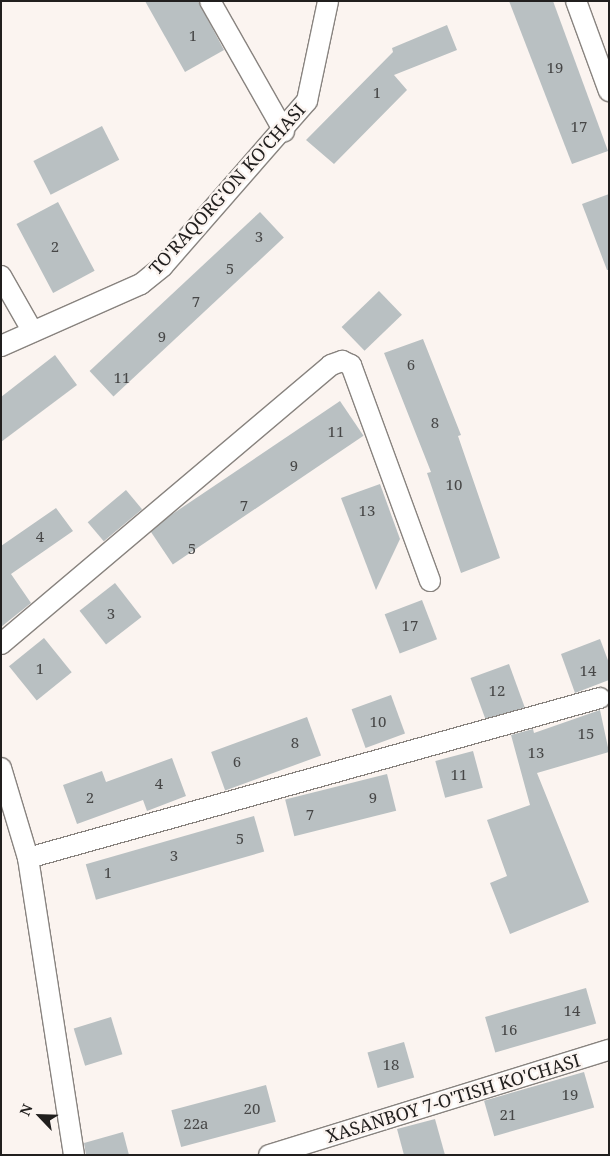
<!DOCTYPE html>
<meta charset="utf-8">
<style>
body{margin:0}
#map{position:relative;width:610px;height:1156px;overflow:hidden;background:#fbf4f0;font-family:"Noto Serif",serif}
div>[style]{position:absolute}
.building>*{inset:0;background:#b9c0c2;transform-origin:0 0}
.roads{filter:drop-shadow(1px 0 #88837f) drop-shadow(-1px 0 #88837f) drop-shadow(0 1px #88837f) drop-shadow(0 -1px #88837f)}
.street>*{height:20px;margin:-10px;padding:0 10px;transform-origin:10px;border-radius:10px;background:#fff}
span{translate:-50% -50%;white-space:nowrap;text-align:center;line-height:1.15;-webkit-text-stroke:4.5px #fbf4f0;paint-order:stroke}
.number-label{font-size:15px;color:#474747}
.number-label span{-webkit-text-stroke-width:0}
.street-label{font-size:18px;color:#211f1e}
.frame{position:absolute;inset:0;border:2px solid #211f1e;pointer-events:none}
.north{position:absolute;left:15px;top:1091px;width:50px;height:50px;-webkit-text-stroke:4px #fbf4f0;paint-order:stroke;rotate:294deg;font-size:14px;font-weight:700;line-height:20px;text-align:center;color:#211f1e}
.north::after{content:'';display:block;margin:auto;width:18px;height:22px;background:#211f1e;clip-path:polygon(50% 0,100% 100%,50% 72%,0 100%)}
</style>
<div id="map">
<div class="building">
<i style="clip-path:polygon(145px 1px,198px 1px,224px 50px,185px 72px)"></i>
<i style="clip-path:polygon(509px 1px,553px 1px,608px 151px,572px 164px)"></i>
<i style="clip-path:polygon(447px 25px,457px 50px,394px 75px,407px 90px,334px 164px,306px 140px,393px 52px,392px 48px)"></i>
<i style="left:102px;top:126px;width:38px;height:77px;rotate:63deg"></i>
<i style="clip-path:polygon(609px 194px,609px 270px,607px 270px,582px 204px)"></i>
<i style="left:58px;top:202px;width:78px;height:47px;rotate:62deg"></i>
<i style="left:260px;top:212px;width:35px;height:233px;rotate:47deg"></i>
<i style="left:379px;top:291px;width:33px;height:52px;rotate:46deg"></i>
<i style="clip-path:polygon(423px 339px,461px 435px,458px 436px,500px 558px,461px 573px,427px 473px,431px 472px,384px 353px)"></i>
<i style="clip-path:polygon(55px 355px,77px 385px,1px 442px,1px 397px)"></i>
<i style="left:340px;top:401px;width:42px;height:230px;rotate:56deg"></i>
<i style="clip-path:polygon(380px 484px,400px 539px,376px 590px,341px 498px)"></i>
<i style="left:126px;top:490px;width:25px;height:50px;rotate:50deg"></i>
<i style="clip-path:polygon(56px 508px,73px 531px,11px 574px,31px 603px,1px 627px,1px 546px)"></i>
<i style="left:115px;top:583px;width:43px;height:45px;rotate:52deg"></i>
<i style="left:422px;top:600px;width:42px;height:40px;rotate:69deg"></i>
<i style="left:44px;top:638px;width:44px;height:45px;rotate:51deg"></i>
<i style="clip-path:polygon(600px 639px,609px 663px,609px 680px,575px 693px,561px 654px)"></i>
<i style="left:509px;top:664px;width:46px;height:41px;rotate:70deg"></i>
<i style="left:391px;top:695px;width:41px;height:42px;rotate:70deg"></i>
<i style="clip-path:polygon(600px 710px,609px 752px,537px 773px,589px 902px,510px 934px,490px 883px,507px 876px,487px 820px,530px 805px,511px 735px,533px 729px,534px 733px)"></i>
<i style="left:307px;top:717px;width:41px;height:102px;rotate:70deg"></i>
<i style="left:473px;top:751px;width:38px;height:39px;rotate:75deg"></i>
<i style="clip-path:polygon(172px 758px,186px 796px,147px 811px,143px 800px,77px 824px,63px 785px,102px 771px,106px 782px)"></i>
<i style="left:387px;top:774px;width:38px;height:105px;rotate:76deg"></i>
<i style="left:254px;top:816px;width:37px;height:175px;rotate:74deg"></i>
<i style="left:586px;top:988px;width:37px;height:105px;rotate:74deg"></i>
<i style="left:111px;top:1017px;width:39px;height:39px;rotate:73deg"></i>
<i style="left:404px;top:1042px;width:37px;height:38px;rotate:74deg"></i>
<i style="left:584px;top:1072px;width:37px;height:104px;rotate:74deg"></i>
<i style="left:266px;top:1085px;width:38px;height:98px;rotate:75deg"></i>
<i style="clip-path:polygon(435px 1119px,445px 1155px,404px 1155px,397px 1129px)"></i>
<i style="clip-path:polygon(123px 1132px,129px 1155px,86px 1155px,84px 1143px)"></i>
</div>
<div class="roads">
<div class="street">
<i style="left:210px;top:1px;width:150px;rotate:60.4deg"></i>
<i style="left:576px;top:1px;width:96px;rotate:69.9deg"></i>
<i style="left:1px;top:276px;width:64px;rotate:60.3deg"></i>
<i style="left:1px;top:346px;width:153px;rotate:-23.9deg"></i>
<i style="left:141px;top:284px;width:28px;rotate:-39deg"></i>
<i style="left:163px;top:266px;width:219px;rotate:-48.9deg"></i>
<i style="left:307px;top:101px;width:102px;rotate:-78.1deg"></i>
<i style="left:1px;top:644px;width:432px;rotate:-40.2deg"></i>
<i style="left:331px;top:365px;width:12px;rotate:-20deg"></i>
<i style="left:342px;top:361px;width:10px;rotate:24deg"></i>
<i style="left:351px;top:365px;width:230px;rotate:69.9deg"></i>
<i style="left:1px;top:768px;width:94px;rotate:73.3deg"></i>
<i style="left:28px;top:858px;width:301px;rotate:81.2deg"></i>
<i style="left:28px;top:858px;width:594px;rotate:-15.63deg"></i>
<i style="left:269px;top:1155px;width:356px;rotate:-17.2deg"></i>
</div>
</div>
<div class="number-label">
<span style="left:193px;top:36px">1</span>
<span style="left:555px;top:68px">19</span>
<span style="left:377px;top:93px">1</span>
<span style="left:579px;top:127px">17</span>
<span style="left:259px;top:237px">3</span>
<span style="left:55px;top:247px">2</span>
<span style="left:230px;top:269px">5</span>
<span style="left:196px;top:302px">7</span>
<span style="left:162px;top:337px">9</span>
<span style="left:411px;top:365px">6</span>
<span style="left:122px;top:378px">11</span>
<span style="left:435px;top:423px">8</span>
<span style="left:336px;top:432px">11</span>
<span style="left:294px;top:466px">9</span>
<span style="left:454px;top:485px">10</span>
<span style="left:244px;top:506px">7</span>
<span style="left:367px;top:511px">13</span>
<span style="left:40px;top:537px">4</span>
<span style="left:192px;top:549px">5</span>
<span style="left:111px;top:614px">3</span>
<span style="left:410px;top:626px">17</span>
<span style="left:40px;top:669px">1</span>
<span style="left:588px;top:671px">14</span>
<span style="left:497px;top:691px">12</span>
<span style="left:378px;top:722px">10</span>
<span style="left:586px;top:734px">15</span>
<span style="left:295px;top:743px">8</span>
<span style="left:536px;top:753px">13</span>
<span style="left:237px;top:762px">6</span>
<span style="left:459px;top:775px">11</span>
<span style="left:159px;top:784px">4</span>
<span style="left:90px;top:798px">2</span>
<span style="left:373px;top:798px">9</span>
<span style="left:310px;top:815px">7</span>
<span style="left:240px;top:839px">5</span>
<span style="left:174px;top:856px">3</span>
<span style="left:108px;top:873px">1</span>
<span style="left:572px;top:1011px">14</span>
<span style="left:509px;top:1030px">16</span>
<span style="left:391px;top:1065px">18</span>
<span style="left:570px;top:1095px">19</span>
<span style="left:252px;top:1109px">20</span>
<span style="left:508px;top:1115px">21</span>
<span style="left:196px;top:1124px">22а</span>
</div>
<div class="street-label">
<span style="left:227px;top:189px;rotate:-48deg">TO'RAQORG'ON KO'CHASI</span>
<span style="left:453px;top:1098px;rotate:-17deg">XASANBOY 7-O'TISH KO'CHASI</span>
</div>
<div class="frame"></div>
<div class="north">N</div>
</div>
